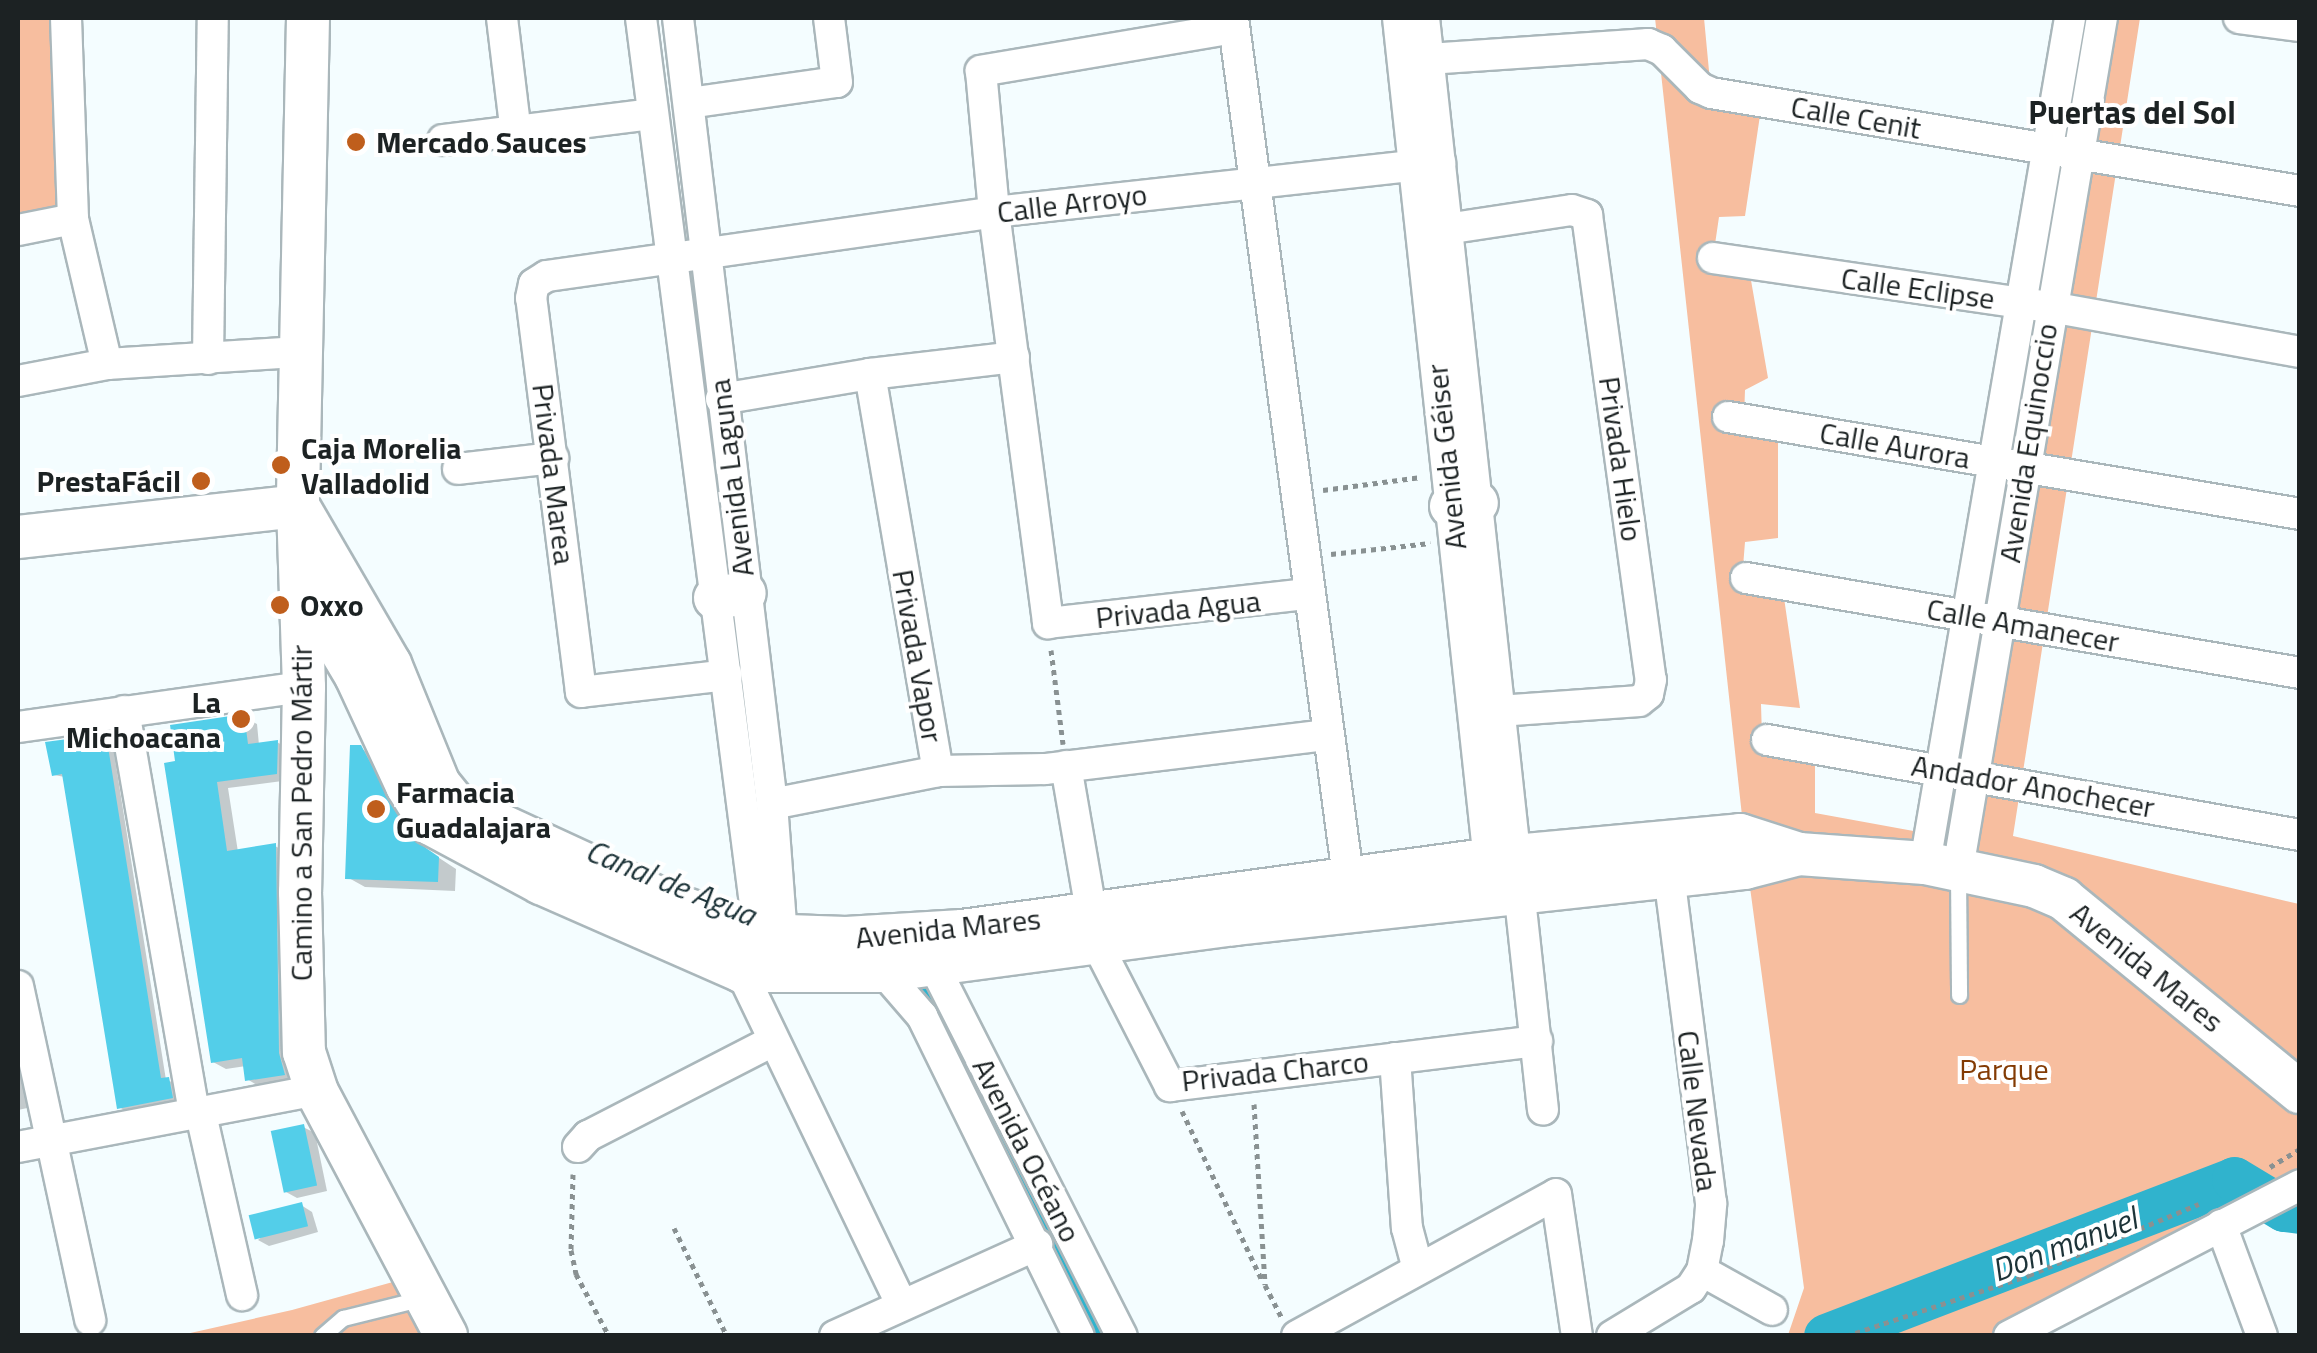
<!DOCTYPE html>
<meta charset="utf-8">
<style>
body{margin:0}
#map{position:relative;width:2317px;height:1353px;overflow:hidden;background:#f4fdff;font-family:"Titillium Web",sans-serif}
div>[style]{position:absolute}
.green>*{inset:0;background:#f7be9f}
.shadow>*{inset:0;background:#0003}
.canal>*{height:25px;margin:-12.5px;padding:0 12.5px;transform-origin:12.5px;border-radius:12.5px;background:#30b3cd}
.river>*{height:45px;margin:-22.5px;padding:0 22.5px;transform-origin:22.5px;border-radius:22.5px;background:#30b3cd}
.building>*{inset:0;background:#53cee9;transform-origin:0 0}
.path>*{height:5px;margin-top:-2.5px;transform-origin:0;background:repeating-linear-gradient(90deg,#899192 0 5px,transparent 0 10px)}
.roads{filter:drop-shadow(2px 0 #aab7bb) drop-shadow(-2px 0 #aab7bb) drop-shadow(0 2px #aab7bb) drop-shadow(0 -2px #aab7bb)}
.lane>*{height:15px;margin:-7.5px;padding:0 7.5px;transform-origin:7.5px;border-radius:7.5px;background:#fff}
.street>*{height:30px;margin:-15px;padding:0 15px;transform-origin:15px;border-radius:15px;background:#fff}
.secondary>*{height:42px;margin:-21px;padding:0 21px;transform-origin:21px;border-radius:21px;background:#fff}
.dots>*{width:28px;height:28px;translate:-50% -50%;box-sizing:border-box;border:5px solid #fff;border-radius:50%}
span{translate:-50% -50%;white-space:nowrap;text-align:center;line-height:1.15;-webkit-text-stroke:8px #fff;paint-order:stroke}
.street-label{font-size:30px;color:#1c2223}
.poi-label{font-size:30px;color:#1c2223;font-weight:700}
.left{translate:0 -50%;text-align:left}
.right{translate:-100% -50%;text-align:right}
.park-label{font-size:30px;color:#833b04}
.neighbourhood-label{font-size:32px;color:#1c2223;font-weight:700}
.water-label{font-size:32px;color:#1d3338;font-style:italic}
.frame{position:absolute;inset:0;border:20px solid #1c2223;pointer-events:none}
</style>
<div id="map">
<div class="green">
<i style="clip-path:polygon(18px 18px,66px 18px,73px 219px,18px 230px)"></i>
<i style="clip-path:polygon(1655px 18px,1704px 18px,1711px 92px,1762px 102px,1745px 216px,1719px 217px,1713px 258px,1748px 263px,1768px 378px,1745px 390px,1744px 419px,1778px 433px,1778px 538px,1745px 542px,1743px 567px,1782px 584px,1800px 708px,1761px 704px,1762px 737px,1815px 748px,1815px 813px,1930px 834px,2068px 18px,2140px 18px,2013px 836px,2299px 904px,2299px 1167px,1993px 1335px,1788px 1335px,1804px 1288px,1749px 880px)"></i>
<i style="clip-path:polygon(400px 1280px,429px 1336px,177px 1336px,292px 1310px)"></i>
</div>
<div class="shadow">
<i style="clip-path:polygon(244px 717px,257px 724px,259px 745px,277px 742px,290px 750px,290px 780px,228px 788px,238px 852px,275px 846px,288px 853px,297px 1081px,260px 1087px,247px 1079px,246px 1066px,226px 1069px,213px 1062px,178px 763px)"></i>
<i style="clip-path:polygon(106px 736px,112px 740px,166px 1080px,175px 1083px,178px 1101px,126px 1111px,119px 1107px,65px 777px,54px 775px)"></i>
<i style="clip-path:polygon(360px 748px,378px 758px,427px 850px,456px 869px,455px 891px,365px 887px,347px 877px)"></i>
<i style="clip-path:polygon(18px 1034px,32px 1107px,18px 1110px)"></i>
<i style="clip-path:polygon(303px 1127px,315px 1133px,327px 1191px,297px 1198px,286px 1192px)"></i>
<i style="clip-path:polygon(301px 1205px,312px 1212px,318px 1232px,269px 1246px,258px 1240px)"></i>
</div>
<div class="canal">
<i style="left:904px;top:962px;width:41px;rotate:52.9deg"></i>
<i style="left:929px;top:995px;width:383px;rotate:63deg"></i>
</div>
<div class="river">
<i style="left:1826px;top:1336px;width:437px;rotate:-21deg"></i>
<i style="left:2234px;top:1179px;width:58px;rotate:31deg"></i>
<i style="left:2284px;top:1209px;width:16px;rotate:7deg"></i>
</div>
<div class="building">
<i style="clip-path:polygon(244px 714px,248px 744px,278px 740px,277px 774px,217px 782px,227px 851px,276px 843px,279px 1053px,285px 1075px,245px 1081px,242px 1058px,211px 1063px,164px 763px,175px 761px,170px 725px)"></i>
<i style="clip-path:polygon(106px 734px,161px 1078px,169px 1077px,173px 1098px,117px 1109px,62px 774px,52px 776px,45px 742px)"></i>
<i style="clip-path:polygon(350px 745px,361px 745px,410px 837px,439px 857px,438px 882px,345px 879px)"></i>
<i style="left:304px;top:1124px;width:63px;height:34px;rotate:78deg"></i>
<i style="left:302px;top:1202px;width:25px;height:55px;rotate:76deg"></i>
</div>
<div class="path">
<i style="left:1323px;top:490px;width:99px;rotate:-7.6deg"></i>
<i style="left:1331px;top:554px;width:100px;rotate:-6.3deg"></i>
<i style="left:1051px;top:650px;width:95px;rotate:82.7deg"></i>
<i style="left:1254px;top:1104px;width:181px;rotate:86.5deg"></i>
<i style="left:1265px;top:1285px;width:37px;rotate:63deg"></i>
<i style="left:1182px;top:1111px;width:189px;rotate:64.7deg"></i>
<i style="left:2270px;top:1167px;width:35px;rotate:-31deg"></i>
<i style="left:573px;top:1174px;width:76px;rotate:91.5deg"></i>
<i style="left:571px;top:1250px;width:25px;rotate:78deg"></i>
<i style="left:576px;top:1274px;width:70px;rotate:62deg"></i>
<i style="left:674px;top:1228px;width:120px;rotate:63.9deg"></i>
<i style="left:1846px;top:1336px;width:193px;rotate:-18.4deg"></i>
<i style="left:2029px;top:1275px;width:184px;rotate:-22.7deg"></i>
</div>
<div class="roads">
<div class="lane">
<i style="left:1958px;top:874px;width:121px;rotate:89.5deg"></i>
<i style="left:322px;top:1336px;width:28px;rotate:-41deg"></i>
<i style="left:343px;top:1318px;width:83px;rotate:-13.9deg"></i>
</div>
<div class="street">
<i style="left:66px;top:18px;width:201px;rotate:88deg"></i>
<i style="left:73px;top:219px;width:149px;rotate:76.8deg"></i>
<i style="left:502px;top:18px;width:116px;rotate:83.1deg"></i>
<i style="left:641px;top:18px;width:925px;rotate:82.67deg"></i>
<i style="left:678px;top:18px;width:792px;rotate:83.18deg"></i>
<i style="left:772px;top:804px;width:134px;rotate:85.7deg"></i>
<i style="left:1233px;top:18px;width:867px;rotate:82.37deg"></i>
<i style="left:1398px;top:18px;width:866px;rotate:83.84deg"></i>
<i style="left:1424px;top:18px;width:1098px;rotate:83.78deg"></i>
<i style="left:2239px;top:18px;width:62px;rotate:7.5deg"></i>
<i style="left:1234px;top:28px;width:257px;rotate:170.4deg"></i>
<i style="left:981px;top:71px;width:142px;rotate:84.7deg"></i>
<i style="left:994px;top:212px;width:415px;rotate:82.5deg"></i>
<i style="left:1048px;top:623px;width:262px;rotate:-6.4deg"></i>
<i style="left:1428px;top:59px;width:221px;rotate:-3.9deg"></i>
<i style="left:1648px;top:44px;width:15px;rotate:23deg"></i>
<i style="left:1662px;top:50px;width:54px;rotate:45deg"></i>
<i style="left:1700px;top:88px;width:12px;rotate:24deg"></i>
<i style="left:1711px;top:93px;width:597px;rotate:9.45deg"></i>
<i style="left:689px;top:103px;width:149px;rotate:-8.1deg"></i>
<i style="left:837px;top:82px;width:64px;rotate:-97.1deg"></i>
<i style="left:443px;top:140px;width:211px;rotate:-7.1deg"></i>
<i style="left:1446px;top:229px;width:127px;rotate:-8.6deg"></i>
<i style="left:1572px;top:210px;width:16px;rotate:18deg"></i>
<i style="left:1587px;top:215px;width:469px;rotate:82.2deg"></i>
<i style="left:1651px;top:680px;width:14px;rotate:102deg"></i>
<i style="left:1648px;top:694px;width:11px;rotate:142deg"></i>
<i style="left:1639px;top:701px;width:140px;rotate:175.9deg"></i>
<i style="left:18px;top:230px;width:56px;rotate:-11.3deg"></i>
<i style="left:1713px;top:258px;width:341px;rotate:8.3deg"></i>
<i style="left:2050px;top:307px;width:254px;rotate:10.2deg"></i>
<i style="left:208px;top:359px;width:341px;rotate:-89.2deg"></i>
<i style="left:870px;top:374px;width:403px;rotate:80.3deg"></i>
<i style="left:18px;top:381px;width:91px;rotate:-10.8deg"></i>
<i style="left:107px;top:364px;width:193px;rotate:-3.6deg"></i>
<i style="left:721px;top:399px;width:151px;rotate:-9.5deg"></i>
<i style="left:870px;top:374px;width:145px;rotate:-6.7deg"></i>
<i style="left:1728px;top:417px;width:580px;rotate:9.62deg"></i>
<i style="left:458px;top:469px;width:96px;rotate:-6.6deg"></i>
<i style="left:1746px;top:578px;width:562px;rotate:9.73deg"></i>
<i style="left:727px;top:675px;width:147px;rotate:173.4deg"></i>
<i style="left:581px;top:692px;width:397px;rotate:-97.2deg"></i>
<i style="left:531px;top:298px;width:14px;rotate:-78deg"></i>
<i style="left:534px;top:284px;width:15px;rotate:-32deg"></i>
<i style="left:547px;top:276px;width:452px;rotate:-8.1deg"></i>
<i style="left:994px;top:212px;width:449px;rotate:-6.3deg"></i>
<i style="left:124px;top:711px;width:406px;rotate:80.1deg"></i>
<i style="left:18px;top:727px;width:289px;rotate:-8deg"></i>
<i style="left:1767px;top:740px;width:541px;rotate:10.11deg"></i>
<i style="left:1066px;top:766px;width:147px;rotate:80.2deg"></i>
<i style="left:772px;top:804px;width:169px;rotate:-11.2deg"></i>
<i style="left:938px;top:771px;width:107px;rotate:-1.1deg"></i>
<i style="left:1045px;top:769px;width:282px;rotate:-6.9deg"></i>
<i style="left:1925px;top:863px;width:857px;rotate:-80.26deg"></i>
<i style="left:1958px;top:869px;width:863px;rotate:-80.4deg"></i>
<i style="left:1097px;top:944px;width:160px;rotate:62.8deg"></i>
<i style="left:1170px;top:1086px;width:370px;rotate:-7deg"></i>
<i style="left:933px;top:964px;width:417px;rotate:63.1deg"></i>
<i style="left:741px;top:971px;width:369px;rotate:64.3deg"></i>
<i style="left:883px;top:971px;width:60px;rotate:49.1deg"></i>
<i style="left:922px;top:1016px;width:356px;rotate:63.9deg"></i>
<i style="left:18px;top:986px;width:342px;rotate:77.8deg"></i>
<i style="left:1395px;top:1058px;width:170px;rotate:86deg"></i>
<i style="left:1407px;top:1228px;width:42px;rotate:75deg"></i>
<i style="left:200px;top:1110px;width:190px;rotate:77.2deg"></i>
<i style="left:18px;top:1147px;width:303px;rotate:-10.8deg"></i>
<i style="left:578px;top:1147px;width:15px;rotate:-48deg"></i>
<i style="left:588px;top:1136px;width:208px;rotate:-27.2deg"></i>
<i style="left:2221px;top:1225px;width:118px;rotate:69.7deg"></i>
<i style="left:1702px;top:1271px;width:80px;rotate:29.1deg"></i>
<i style="left:835px;top:1336px;width:222px;rotate:-24.3deg"></i>
<i style="left:1297px;top:1336px;width:295px;rotate:-28.7deg"></i>
<i style="left:1556px;top:1194px;width:144px;rotate:81.6deg"></i>
<i style="left:1612px;top:1336px;width:92px;rotate:-31.3deg"></i>
<i style="left:1691px;top:1288px;width:20px;rotate:-57deg"></i>
<i style="left:1702px;top:1271px;width:31px;rotate:-79deg"></i>
<i style="left:1708px;top:1241px;width:38px;rotate:-85deg"></i>
<i style="left:1711px;top:1203px;width:346px;rotate:-97.3deg"></i>
<i style="left:2009px;top:1336px;width:328px;rotate:-27.4deg"></i>
</div>
<div class="secondary">
<i style="left:308px;top:18px;width:488px;rotate:91.2deg"></i>
<i style="left:298px;top:506px;width:181px;rotate:88.1deg"></i>
<i style="left:304px;top:687px;width:205px;rotate:91.1deg"></i>
<i style="left:300px;top:892px;width:160px;rotate:88.6deg"></i>
<i style="left:304px;top:1052px;width:40px;rotate:72deg"></i>
<i style="left:316px;top:1090px;width:278px;rotate:62.1deg"></i>
<i style="left:298px;top:506px;width:183px;rotate:59.8deg"></i>
<i style="left:390px;top:664px;width:130px;rotate:67.8deg"></i>
<i style="left:439px;top:784px;width:26px;rotate:51deg"></i>
<i style="left:455px;top:804px;width:236px;rotate:24.8deg"></i>
<i style="left:669px;top:903px;width:96px;rotate:19.6deg"></i>
<i style="left:759px;top:935px;width:87px;rotate:2deg"></i>
<i style="left:846px;top:938px;width:116px;rotate:-3.5deg"></i>
<i style="left:962px;top:931px;width:558px;rotate:-7.72deg"></i>
<i style="left:1515px;top:856px;width:226px;rotate:-5.3deg"></i>
<i style="left:1740px;top:835px;width:62px;rotate:17.9deg"></i>
<i style="left:1799px;top:854px;width:126px;rotate:4.1deg"></i>
<i style="left:1925px;top:863px;width:111px;rotate:11.9deg"></i>
<i style="left:2034px;top:886px;width:33px;rotate:23deg"></i>
<i style="left:2064px;top:899px;width:305px;rotate:39.3deg"></i>
<i style="left:1451px;top:506px;width:26px;rotate:-7deg"></i>
<i style="left:18px;top:537px;width:282px;rotate:-6.3deg"></i>
<i style="left:301px;top:584px;width:107px;rotate:59.1deg"></i>
<i style="left:356px;top:676px;width:121px;rotate:65.1deg"></i>
<i style="left:407px;top:786px;width:45px;rotate:57.7deg"></i>
<i style="left:431px;top:824px;width:125px;rotate:28.2deg"></i>
<i style="left:541px;top:883px;width:219px;rotate:23.7deg"></i>
<i style="left:741px;top:971px;width:142px"></i>
<i style="left:883px;top:971px;width:356px;rotate:-7.6deg"></i>
<i style="left:1236px;top:924px;width:512px;rotate:-6.28deg"></i>
<i style="left:1745px;top:868px;width:56px;rotate:-14.5deg"></i>
<i style="left:715px;top:598px;width:30px;rotate:-9deg"></i>
</div>
</div>
<div class="dots">
<i style="left:356px;top:142px;background:#bf5e1c"></i>
<i style="left:281px;top:465px;background:#bf5e1c"></i>
<i style="left:201px;top:481px;background:#bf5e1c"></i>
<i style="left:280px;top:605px;background:#bf5e1c"></i>
<i style="left:241px;top:719px;background:#bf5e1c"></i>
<i style="left:376px;top:809px;background:#bf5e1c"></i>
</div>
<div class="street-label">
<span style="left:1856px;top:117px;rotate:10deg">Calle Cenit</span>
<span style="left:1072px;top:203px;rotate:-7deg">Calle Arroyo</span>
<span style="left:1918px;top:288px;rotate:8deg">Calle Eclipse</span>
<span style="left:2028px;top:443px;rotate:-81deg">Avenida Equinoccio</span>
<span style="left:1895px;top:445px;rotate:10deg">Calle Aurora</span>
<span style="left:1446px;top:457px;rotate:-96deg">Avenida Géiser</span>
<span style="left:1621px;top:459px;rotate:82deg">Privada Hielo</span>
<span style="left:554px;top:474px;rotate:83deg">Privada Marea</span>
<span style="left:731px;top:478px;rotate:-97deg">Avenida Laguna</span>
<span style="left:1178px;top:609px;rotate:-6deg">Privada Agua</span>
<span style="left:2023px;top:625px;rotate:10deg">Calle Amanecer</span>
<span style="left:918px;top:656px;rotate:80deg">Privada Vapor</span>
<span style="left:2033px;top:786px;rotate:10deg">Andador Anochecer</span>
<span style="left:301px;top:813px;rotate:-90deg">Camino a San Pedro Mártir</span>
<span style="left:948px;top:928px;rotate:-6deg">Avenida Mares</span>
<span style="left:2147px;top:967px;rotate:39deg">Avenida Mares</span>
<span style="left:1275px;top:1071px;rotate:-6deg">Privada Charco</span>
<span style="left:1698px;top:1111px;rotate:83deg">Calle Nevada</span>
<span style="left:1027px;top:1150px;rotate:63deg">Avenida Océano</span>
</div>
<div class="poi-label">
<span class="left" style="left:376px;top:142px">Mercado Sauces</span>
<span class="left" style="left:301px;top:465px">Caja Morelia<br>Valladolid</span>
<span class="right" style="left:181px;top:481px">PrestaFácil</span>
<span class="left" style="left:300px;top:605px">Oxxo</span>
<span class="right" style="left:221px;top:719px">La<br>Michoacana</span>
<span class="left" style="left:396px;top:809px">Farmacia<br>Guadalajara</span>
</div>
<div class="park-label">
<span style="left:2004px;top:1069px">Parque</span>
</div>
<div class="neighbourhood-label">
<span style="left:2132px;top:112px">Puertas del Sol</span>
</div>
<div class="water-label">
<span style="left:671px;top:882px;rotate:22deg">Canal de Agua</span>
<span style="left:2064px;top:1244px;rotate:-21deg">Don manuel</span>
</div>
<div class="frame"></div>
</div>
